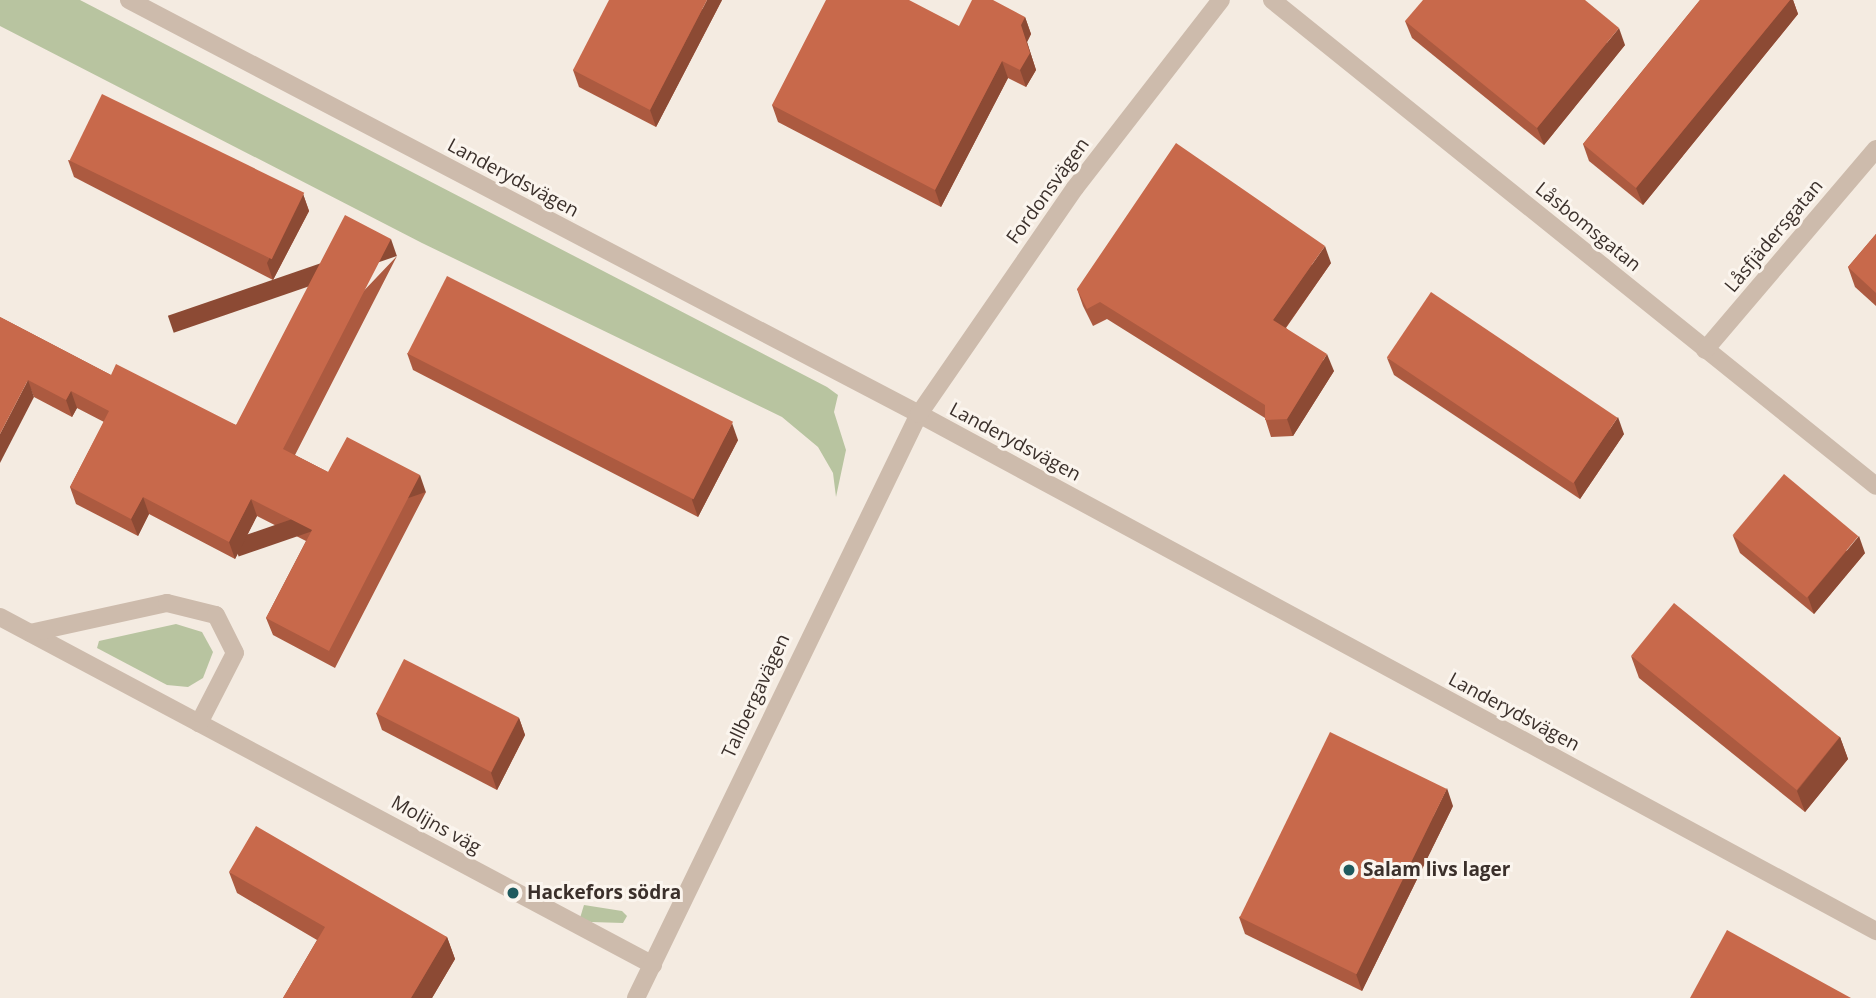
<!DOCTYPE html>
<meta charset="utf-8">
<style>
body{margin:0}
#map{position:relative;width:1876px;height:998px;overflow:hidden;background:#f4ebe1;font-family:"Open Sans",sans-serif}
div>[style]{position:absolute}
.green>*{inset:0;background:#b8c4a0}
.minor>*{height:18px;margin:-9px;padding:0 9px;transform-origin:9px;border-radius:9px;background:#cdbbac}
.tertiary>*{height:18px;margin:-9px;padding:0 9px;transform-origin:9px;border-radius:9px;background:#cdbbac}
.wall>*{inset:0;background:#ac5a40}
.shaded-wall>*{inset:0;background:#8c4a34;transform-origin:0 0}
.building>*{inset:0;background:#c8694b;transform-origin:0 0}
.dots>*{width:19px;height:19px;translate:-50% -50%;box-sizing:border-box;border:4px solid #fbf5ee;border-radius:50%}
span{translate:-50% -50%;white-space:nowrap;text-align:center;line-height:1.15;-webkit-text-stroke:6px #fbf5ee;paint-order:stroke}
.street-label{font-size:19px;color:#3b302b}
.poi-label{font-size:19px;color:#3b302b;font-weight:700}
.left{translate:0 -50%;text-align:left}
</style>
<div id="map">
<div class="green">
<i style="clip-path:polygon(0 0,80px 0,827px 387px,838px 395px,834px 412px,846px 450px,836px 497px,833px 473px,818px 447px,782px 417px,422px 243px,0 26px)"></i>
<i style="clip-path:polygon(176px 624px,202px 632px,213px 652px,203px 678px,188px 687px,167px 685px,97px 648px,99px 641px)"></i>
<i style="clip-path:polygon(584px 905px,622px 911px,627px 916px,623px 923px,591px 922px,580px 918px)"></i>
</div>
<div class="minor">
<i style="left:1272px;top:0;width:775px;rotate:38.82deg"></i>
<i style="left:1705px;top:350px;width:264px;rotate:-49.6deg"></i>
<i style="left:919px;top:414px;width:1088px;rotate:28.38deg"></i>
<i style="left:0;top:617px;width:740px;rotate:28.05deg"></i>
<i style="left:30px;top:633px;width:140px;rotate:-12.4deg"></i>
<i style="left:167px;top:603px;width:50px;rotate:13.8deg"></i>
<i style="left:216px;top:615px;width:42px;rotate:63.4deg"></i>
<i style="left:235px;top:653px;width:79px;rotate:117.2deg"></i>
</div>
<div class="tertiary">
<i style="left:129px;top:0;width:892px;rotate:27.66deg"></i>
<i style="left:636px;top:998px;width:649px;rotate:-64.15deg"></i>
<i style="left:919px;top:414px;width:275px;rotate:-55.4deg"></i>
<i style="left:1075px;top:188px;width:238px;rotate:-52.2deg"></i>
</div>
<div class="wall">
<i style="clip-path:polygon(722px 0,656px 127px,579px 87px,573px 70px)"></i>
<i style="clip-path:polygon(1700px 0,1793px 0,1798px 14px,1643px 205px,1589px 161px,1583px 144px)"></i>
<i style="clip-path:polygon(1025px 17px,1031px 34px,1027px 42px,1036px 70px,1026px 87px,1008px 78px,941px 207px,778px 122px,772px 105px,959px 26px)"></i>
<i style="clip-path:polygon(1405px 21px,1625px 45px,1544px 145px,1412px 38px)"></i>
<i style="clip-path:polygon(68px 160px,303px 194px,309px 211px,273px 280px,74px 177px)"></i>
<i style="clip-path:polygon(1876px 234px,1876px 306px,1855px 287px,1848px 267px)"></i>
<i style="clip-path:polygon(397px 256px,295px 455px,328px 472px,426px 492px,335px 668px,273px 635px,266px 618px,306px 541px,257px 516px,235px 559px,149px 514px,138px 536px,76px 504px,70px 487px,104px 422px,77px 408px,72px 417px,34px 397px,0 317px,111px 375px,236px 425px)"></i>
<i style="clip-path:polygon(1331px 263px,1286px 328px,1334px 371px,1293px 436px,1271px 437px,1265px 418px,1107px 319px,1093px 326px,1083px 306px,1077px 289px)"></i>
<i style="clip-path:polygon(407px 353px,738px 440px,698px 517px,413px 370px)"></i>
<i style="clip-path:polygon(1387px 358px,1624px 434px,1580px 499px,1394px 375px)"></i>
<i style="clip-path:polygon(1733px 536px,1865px 553px,1814px 614px,1740px 553px)"></i>
<i style="clip-path:polygon(1631px 656px,1840px 737px,1848px 759px,1805px 812px,1639px 678px)"></i>
<i style="clip-path:polygon(376px 713px,519px 718px,525px 735px,497px 790px,382px 730px)"></i>
<i style="clip-path:polygon(1453px 806px,1362px 991px,1245px 934px,1239px 917px)"></i>
<i style="clip-path:polygon(229px 872px,447px 937px,455px 959px,432px 998px,283px 998px,317px 940px,237px 893px)"></i>
</div>
<div class="shaded-wall">
<i style="clip-path:polygon(707px 0,722px 0,656px 127px,650px 110px)"></i>
<i style="clip-path:polygon(1790px 0,1793px 0,1798px 14px,1643px 205px,1636px 188px)"></i>
<i style="clip-path:polygon(1025px 17px,1031px 34px,1027px 42px,1036px 70px,1026px 87px,1020px 70px,1021px 25px)"></i>
<i style="clip-path:polygon(1619px 28px,1625px 45px,1544px 145px,1537px 128px)"></i>
<i style="clip-path:polygon(1002px 61px,1008px 78px,941px 207px,935px 190px)"></i>
<i style="clip-path:polygon(303px 194px,309px 211px,273px 280px,267px 263px)"></i>
<i style="left:391px;top:239px;width:18px;height:236px;rotate:71deg"></i>
<i style="clip-path:polygon(1325px 246px,1331px 263px,1279px 337px,1273px 320px)"></i>
<i style="clip-path:polygon(1327px 354px,1334px 371px,1293px 436px,1287px 419px)"></i>
<i style="clip-path:polygon(28px 380px,34px 397px,0 463px,0 434px)"></i>
<i style="clip-path:polygon(71px 391px,77px 408px,72px 417px,66px 400px)"></i>
<i style="clip-path:polygon(1618px 417px,1624px 434px,1580px 499px,1574px 482px)"></i>
<i style="clip-path:polygon(732px 423px,738px 440px,698px 517px,692px 500px)"></i>
<i style="left:420px;top:475px;width:18px;height:198px;rotate:71deg"></i>
<i style="clip-path:polygon(143px 497px,149px 514px,138px 536px,131px 519px)"></i>
<i style="clip-path:polygon(251px 499px,257px 516px,235px 559px,229px 542px)"></i>
<i style="clip-path:polygon(1859px 536px,1865px 553px,1814px 614px,1808px 597px)"></i>
<i style="clip-path:polygon(519px 718px,525px 735px,497px 790px,491px 773px)"></i>
<i style="clip-path:polygon(1840px 737px,1848px 759px,1805px 812px,1797px 791px)"></i>
<i style="clip-path:polygon(1447px 788px,1453px 806px,1362px 991px,1356px 974px)"></i>
<i style="clip-path:polygon(447px 937px,455px 959px,432px 998px,411px 998px)"></i>
</div>
<div class="building">
<i style="clip-path:polygon(609px 0,707px 0,650px 110px,573px 70px)"></i>
<i style="clip-path:polygon(826px 0,909px 0,959px 26px,972px 0,993px 0,1025px 17px,1021px 25px,1030px 53px,1020px 70px,1002px 61px,935px 190px,772px 105px)"></i>
<i style="clip-path:polygon(1423px 0,1585px 0,1619px 28px,1537px 128px,1405px 21px)"></i>
<i style="clip-path:polygon(1700px 0,1790px 0,1636px 188px,1583px 144px)"></i>
<i style="left:102px;top:94px;width:225px;height:74px;rotate:26deg"></i>
<i style="clip-path:polygon(1176px 143px,1325px 246px,1273px 320px,1327px 354px,1287px 419px,1265px 420px,1265px 405px,1100px 302px,1087px 309px,1077px 289px)"></i>
<i style="clip-path:polygon(345px 215px,391px 239px,283px 449px,328px 472px,347px 437px,420px 475px,329px 651px,266px 618px,312px 530px,251px 499px,229px 542px,143px 497px,131px 519px,70px 487px,109px 411px,71px 391px,66px 400px,28px 380px,0 434px,0 317px,111px 375px,116px 364px,236px 425px)"></i>
<i style="clip-path:polygon(1876px 234px,1876px 293px,1848px 267px)"></i>
<i style="left:447px;top:276px;width:321px;height:87px;rotate:27deg"></i>
<i style="left:1431px;top:292px;width:225px;height:79px;rotate:34deg"></i>
<i style="left:1784px;top:474px;width:97px;height:80px;rotate:40deg"></i>
<i style="left:1674px;top:603px;width:213px;height:68px;rotate:39deg"></i>
<i style="left:404px;top:659px;width:129px;height:61px;rotate:27deg"></i>
<i style="left:1330px;top:732px;width:130px;height:206px;rotate:26deg"></i>
<i style="clip-path:polygon(256px 826px,447px 937px,411px 998px,283px 998px,325px 927px,229px 872px)"></i>
<i style="clip-path:polygon(1727px 930px,1851px 998px,1690px 998px)"></i>
</div>
<div class="dots">
<i style="left:1349px;top:870px;background:#1f5a5e"></i>
<i style="left:513px;top:893px;background:#1f5a5e"></i>
</div>
<div class="street-label">
<span style="left:513px;top:178px;rotate:28deg">Landerydsvägen</span>
<span style="left:1048px;top:191px;rotate:-54deg">Fordonsvägen</span>
<span style="left:1588px;top:227px;rotate:39deg">Låsbomsgatan</span>
<span style="left:1774px;top:236px;rotate:-50deg">Låsfjädersgatan</span>
<span style="left:1015px;top:442px;rotate:28deg">Landerydsvägen</span>
<span style="left:756px;top:696px;rotate:-65deg">Tallbergavägen</span>
<span style="left:1514px;top:712px;rotate:28deg">Landerydsvägen</span>
<span style="left:436px;top:825px;rotate:29deg">Molijns väg</span>
</div>
<div class="poi-label">
<span class="left" style="left:1363px;top:870px">Salam livs lager</span>
<span class="left" style="left:527px;top:893px">Hackefors södra</span>
</div>
</div>
